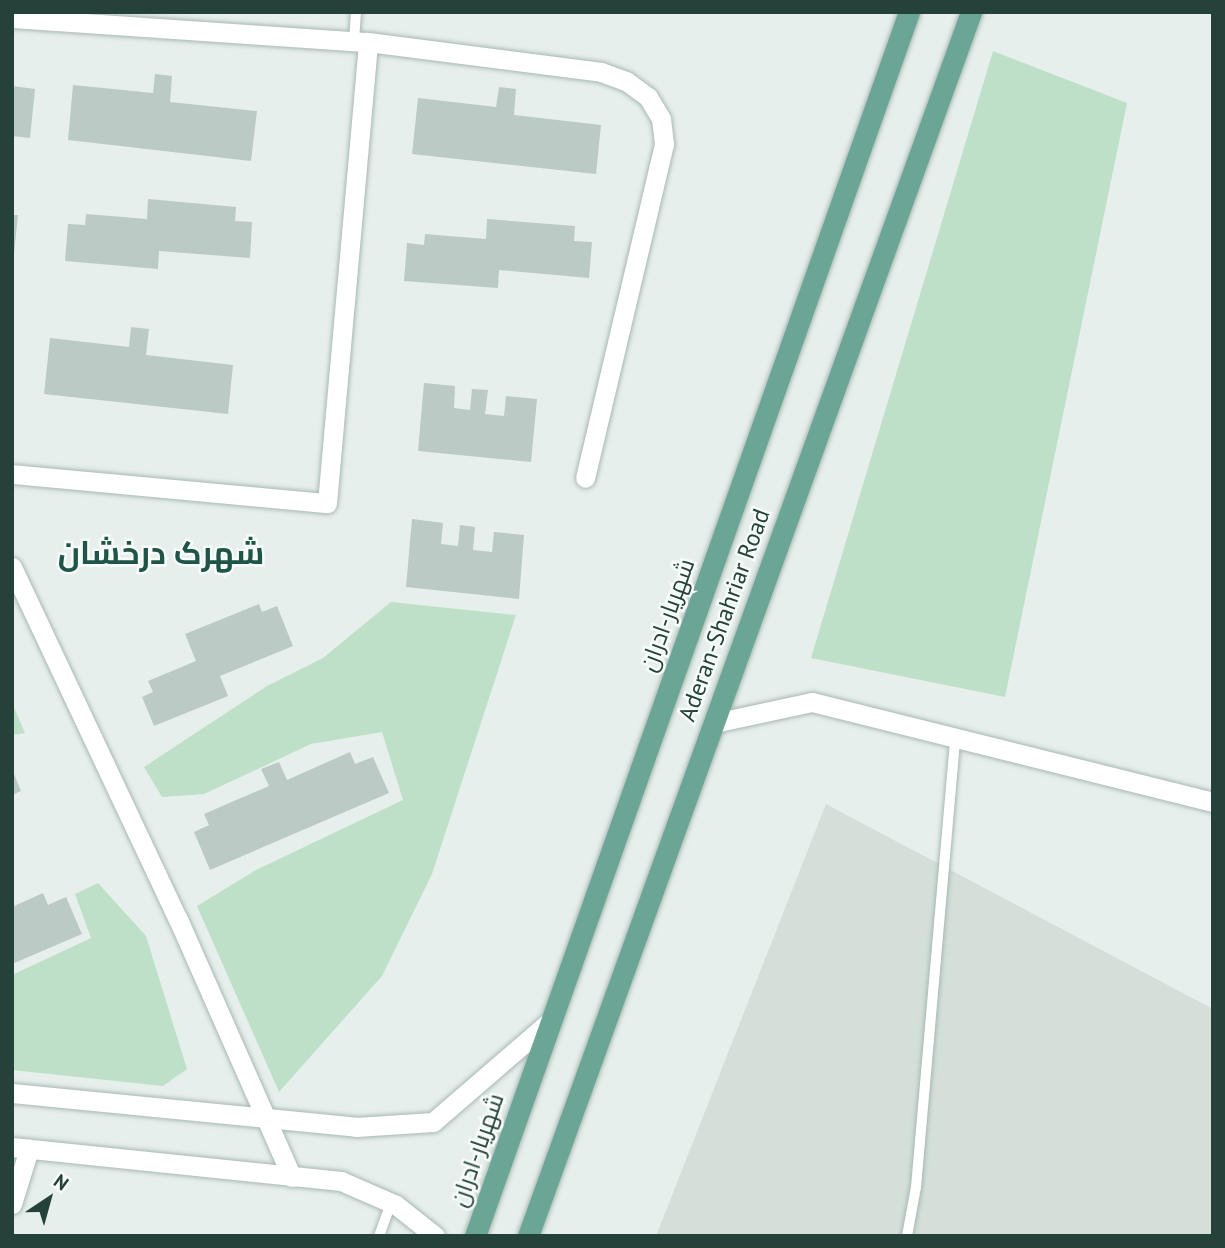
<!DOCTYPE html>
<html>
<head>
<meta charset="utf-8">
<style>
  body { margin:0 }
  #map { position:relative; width:1225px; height:1248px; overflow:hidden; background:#e6efeb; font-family:"PT Sans",Cairo,sans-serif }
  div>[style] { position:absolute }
  .built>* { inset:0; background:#d4dfda }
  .green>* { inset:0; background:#bfe0c8 }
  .building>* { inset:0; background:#bbcac4 }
  .roads { filter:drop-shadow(0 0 2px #a8b8b2) drop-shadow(0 0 2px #a8b8b2) }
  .service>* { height:10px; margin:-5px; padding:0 5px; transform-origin:5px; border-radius:5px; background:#fff }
  .minor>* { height:19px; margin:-9.5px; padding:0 9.5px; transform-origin:9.5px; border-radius:9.5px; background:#fff }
  .primary>* { height:21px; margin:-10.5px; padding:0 10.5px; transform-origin:10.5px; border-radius:10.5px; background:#6aa596 }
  span { translate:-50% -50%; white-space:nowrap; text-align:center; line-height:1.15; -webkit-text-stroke:5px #f7fbf9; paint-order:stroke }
  .street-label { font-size:24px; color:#24423a }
  .district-label { font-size:32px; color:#1f5548; font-weight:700 }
  .frame { position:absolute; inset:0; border:14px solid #24423a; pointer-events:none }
  .north { position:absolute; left:14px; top:1164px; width:70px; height:70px; -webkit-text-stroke:5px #f7fbf9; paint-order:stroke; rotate:36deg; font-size:19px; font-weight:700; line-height:28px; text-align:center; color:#24423a }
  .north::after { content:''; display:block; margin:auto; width:24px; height:32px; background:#24423a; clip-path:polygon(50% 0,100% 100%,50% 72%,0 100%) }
</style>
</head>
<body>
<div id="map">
  <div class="built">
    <i style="clip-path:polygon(826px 804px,1213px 1009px,1213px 1236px,656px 1236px)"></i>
  </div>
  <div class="green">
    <i style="clip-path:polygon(993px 51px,1127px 103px,1005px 697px,811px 658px)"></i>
    <i style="clip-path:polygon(391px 602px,516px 615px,432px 874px,382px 976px,279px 1092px,197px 906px,256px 870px,403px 800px,382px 732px,311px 744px,204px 794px,162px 797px,144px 767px,267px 686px,323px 658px)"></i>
    <i style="clip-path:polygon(12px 703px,25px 733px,12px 735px)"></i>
    <i style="clip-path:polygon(98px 883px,146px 936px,187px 1069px,163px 1086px,12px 1070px,12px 975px,91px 938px,75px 894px)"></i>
  </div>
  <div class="building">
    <i style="clip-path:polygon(155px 74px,172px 76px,170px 102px,257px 111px,251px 161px,68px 140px,73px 85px,153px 93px)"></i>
    <i style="clip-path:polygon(12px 86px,35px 89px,30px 138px,12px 136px)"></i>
    <i style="clip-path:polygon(499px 87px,516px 89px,514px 115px,601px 125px,596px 174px,412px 154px,418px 98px,496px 107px)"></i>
    <i style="clip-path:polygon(148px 199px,236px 207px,235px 221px,252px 222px,250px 258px,159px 251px,158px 269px,65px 261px,68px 224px,85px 225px,86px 214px,147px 219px)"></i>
    <i style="clip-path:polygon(12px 215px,18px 215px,14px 254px,12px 254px)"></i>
    <i style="clip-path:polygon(487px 219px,575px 226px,574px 241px,592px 242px,589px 278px,499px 270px,498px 288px,404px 281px,407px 243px,424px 245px,425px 234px,486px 239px)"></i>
    <i style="clip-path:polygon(131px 327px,149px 329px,146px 355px,233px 365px,228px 414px,44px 394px,50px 338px,129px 347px)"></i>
    <i style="clip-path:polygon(424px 383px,455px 386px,454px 408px,470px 410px,472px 389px,488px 390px,485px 414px,504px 416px,506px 396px,537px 399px,531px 462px,418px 451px)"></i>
    <i style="clip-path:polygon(412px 519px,443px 523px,441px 544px,458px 546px,460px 525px,475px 527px,473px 550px,492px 552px,494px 532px,524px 535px,519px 599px,406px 587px)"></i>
    <i style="clip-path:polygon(259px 604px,262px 612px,277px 606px,293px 646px,220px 676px,228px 696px,154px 726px,142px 697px,153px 692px,148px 681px,196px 661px,185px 634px)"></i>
    <i style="clip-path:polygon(350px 752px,355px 764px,373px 757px,389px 793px,210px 870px,194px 832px,209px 825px,204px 814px,269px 786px,261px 769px,279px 762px,287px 780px)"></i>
    <i style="clip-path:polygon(12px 769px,21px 791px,12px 795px)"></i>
    <i style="clip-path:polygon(43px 893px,48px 905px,66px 897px,82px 934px,12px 964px,12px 907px)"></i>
  </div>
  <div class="roads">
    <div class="service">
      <i style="left:354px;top:41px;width:29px;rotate:-86deg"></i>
      <i style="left:379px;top:1236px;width:35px;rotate:-70deg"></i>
      <i style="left:907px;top:1236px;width:50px;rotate:-79.6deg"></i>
      <i style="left:916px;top:1187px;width:451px;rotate:-85deg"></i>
    </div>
    <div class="minor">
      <i style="left:12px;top:18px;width:357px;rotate:3.9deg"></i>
      <i style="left:368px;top:42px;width:235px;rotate:7.3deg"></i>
      <i style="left:601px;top:72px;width:27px;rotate:20deg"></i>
      <i style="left:626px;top:81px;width:27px;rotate:36deg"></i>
      <i style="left:648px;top:97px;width:26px;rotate:59deg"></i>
      <i style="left:661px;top:119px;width:25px;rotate:83deg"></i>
      <i style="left:664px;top:144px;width:343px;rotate:103.3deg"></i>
      <i style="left:12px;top:474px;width:316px;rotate:5.3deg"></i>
      <i style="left:327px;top:503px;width:463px;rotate:-84.9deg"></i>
      <i style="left:12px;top:567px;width:389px;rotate:64.8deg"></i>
      <i style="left:178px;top:919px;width:282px;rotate:66.2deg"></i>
      <i style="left:714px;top:723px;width:100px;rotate:-12.1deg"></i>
      <i style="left:812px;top:702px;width:413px;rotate:14deg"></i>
      <i style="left:12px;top:1093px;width:346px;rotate:5.6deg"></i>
      <i style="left:356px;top:1127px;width:77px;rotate:-3.7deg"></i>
      <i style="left:433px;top:1122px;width:156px;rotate:-40.8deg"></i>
      <i style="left:12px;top:1147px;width:331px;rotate:5.9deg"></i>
      <i style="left:341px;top:1181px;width:60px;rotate:23.6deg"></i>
      <i style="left:396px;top:1205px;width:50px;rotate:38.5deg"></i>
      <i style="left:12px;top:1204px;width:58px;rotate:-72.8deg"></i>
    </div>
    <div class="primary">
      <i style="left:475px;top:1236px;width:1299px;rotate:-70.48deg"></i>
      <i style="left:528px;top:1236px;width:1302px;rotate:-70.1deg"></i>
    </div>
  </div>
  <div class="street-label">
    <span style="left:667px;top:615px;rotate:-70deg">شهریار-ادران</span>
    <span style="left:724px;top:615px;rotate:-70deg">Aderan-Shahriar Road</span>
    <span style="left:477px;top:1150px;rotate:-71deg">شهریار-ادران</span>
  </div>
  <div class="district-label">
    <span style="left:161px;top:552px">شهرک درخشان</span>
  </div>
  <div class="frame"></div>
  <div class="north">N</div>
</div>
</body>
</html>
